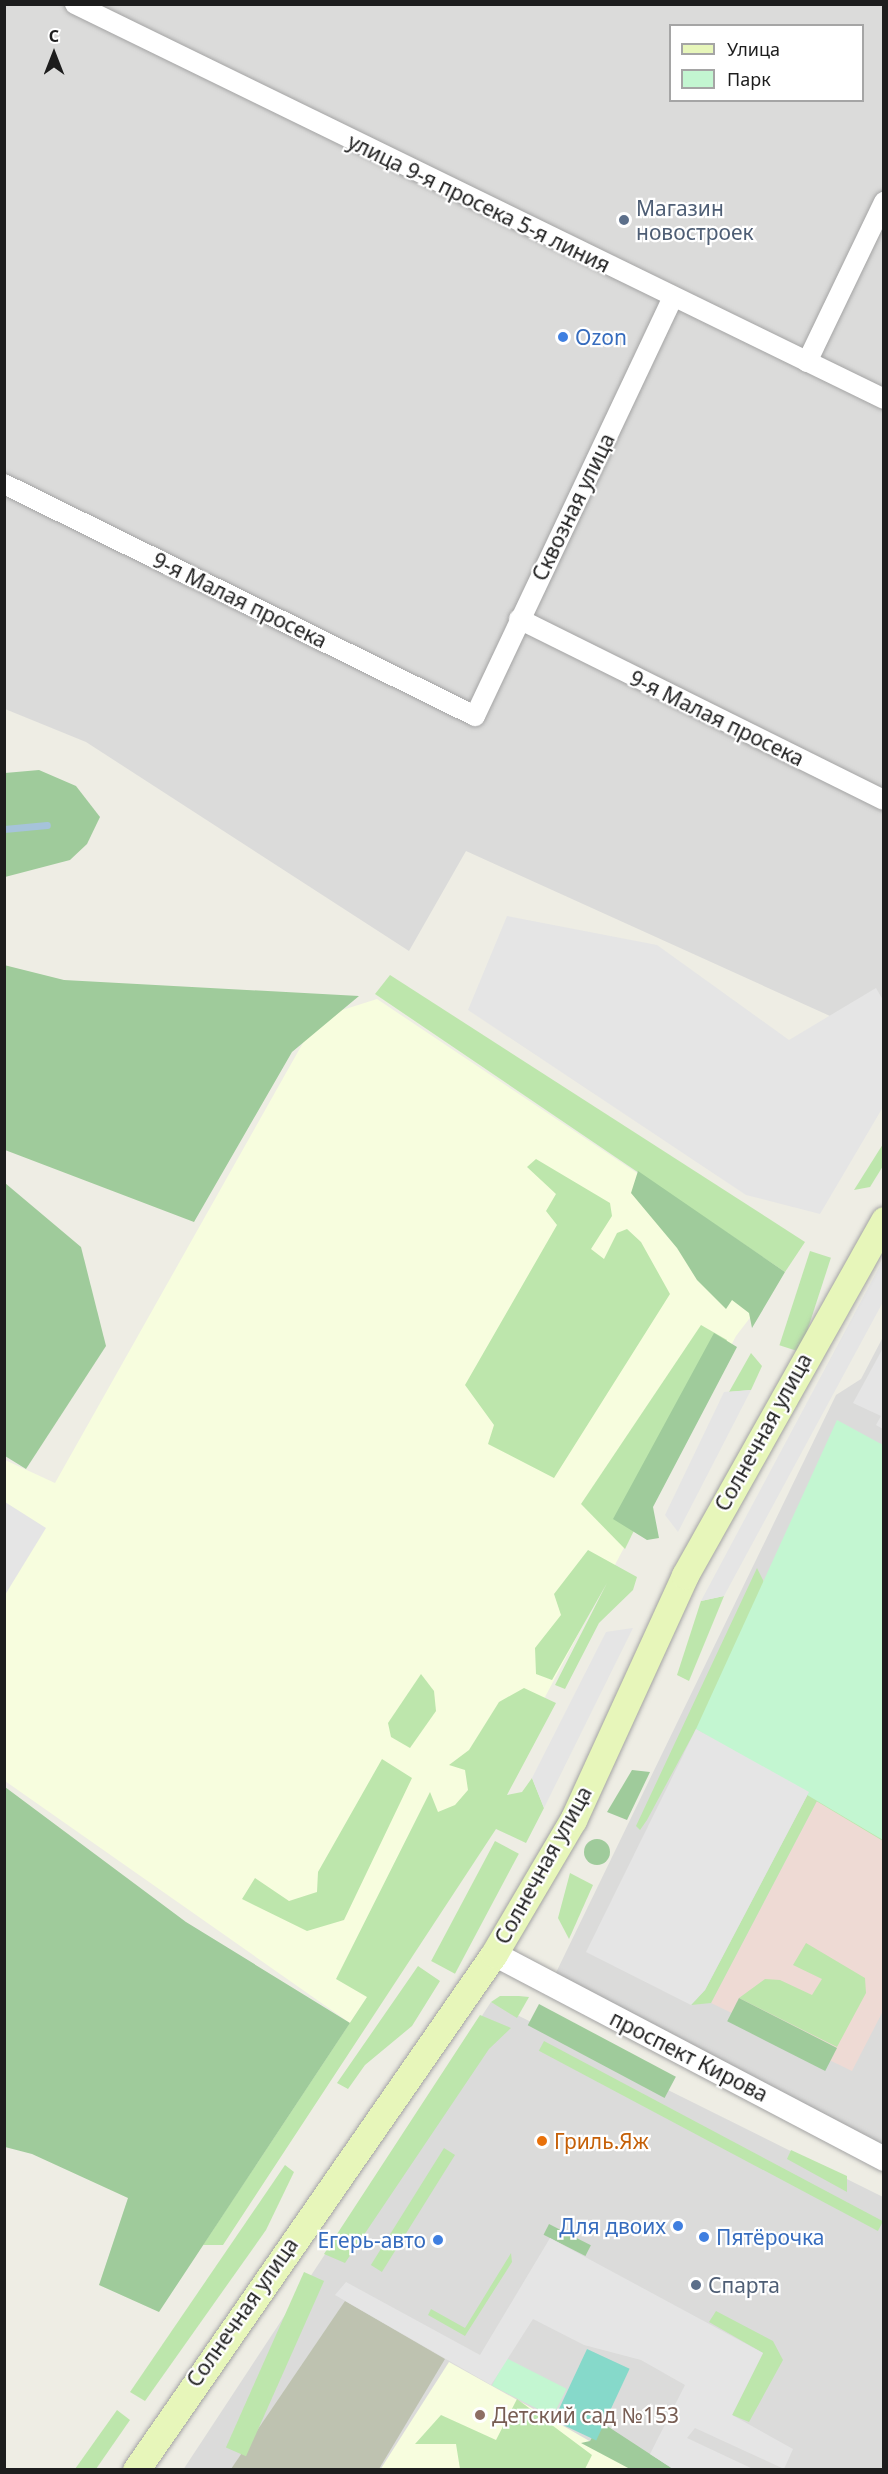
<!DOCTYPE html>
<html>
<head>
<meta charset="utf-8">
<style>
  body { margin:0 }
  #map { position:relative; width:888px; height:2474px; overflow:hidden; background:#eeede4; font-family:"Noto Sans",sans-serif }
  div>[style] { position:absolute }
  .residential>* { inset:0; background:#dbdbda }
  .commercial>* { inset:0; background:#eedad4 }
  .education>* { inset:0; background:#f7fdde }
  .construction>* { inset:0; background:#bec2b0 }
  .grass>* { inset:0; background:#bde6ac; transform-origin:0 0 }
  .forest>* { inset:0; background:#9fcb9b; transform-origin:0 0 }
  .round { border-radius:50% }
  .park>* { inset:0; background:#c3f6d1; transform-origin:0 0 }
  .pitch>* { inset:0; background:#86d9ca; transform-origin:0 0 }
  .parking>* { inset:0; background:#e5e5e5 }
  .stream>* { height:7px; margin:-3.5px; padding:0 3.5px; transform-origin:3.5px; border-radius:3.5px; background:#a6c3da }
  .roads { filter:drop-shadow(0 0 2px #a4a4a4) drop-shadow(0 0 2px #a4a4a4) }
  .minor>* { height:20px; margin:-10px; padding:0 10px; transform-origin:10px; border-radius:10px; background:#fff }
  .tertiary>* { height:24px; margin:-12px; padding:0 12px; transform-origin:12px; border-radius:12px; background:#fff }
  .secondary>* { height:27px; margin:-13.5px; padding:0 13.5px; transform-origin:13.5px; border-radius:13.5px; background:#e7f6ba }
  .dots>* { width:16px; height:16px; translate:-50% -50%; box-sizing:border-box; border:3px solid #fff; border-radius:50% }
  span { translate:-50% -50%; white-space:nowrap; text-align:center; line-height:1.15; -webkit-text-stroke:4.5px #fff; paint-order:stroke }
  .street-label { font-size:21px; color:#1d1d1d }
  .service-label { font-size:21px; color:#4e5e75 }
  .left { translate:0 -50%; text-align:left }
  .shop-label { font-size:21px; color:#366cbe }
  .right { translate:-100% -50%; text-align:right }
  .food-label { font-size:21px; color:#c56008 }
  .education-label { font-size:21px; color:#785e54 }
  .frame { position:absolute; inset:0; border:6px solid #1d1d1d; pointer-events:none }
  .legend { position:absolute; left:669px; top:24px; width:195px; height:78px; box-sizing:border-box; background:#fff; border:2px solid #a5a5a5; margin:0; padding:8px 10px; list-style:none; font-size:18px; color:#1d1d1d }
  .legend li { display:flex; align-items:center; gap:12px; height:30px }
  .legend b { width:30px; border:2px solid #a5a5a5 }
  .north { position:absolute; left:24px; top:24px; width:60px; height:60px; -webkit-text-stroke:4px #fff; paint-order:stroke; rotate:0deg; font-size:16px; font-weight:700; line-height:24px; text-align:center; color:#1d1d1d }
  .north::after { content:''; display:block; margin:auto; width:21px; height:27px; background:#1d1d1d; clip-path:polygon(50% 0,100% 100%,50% 72%,0 100%) }
</style>
</head>
<body>
<div id="map">
  <div class="residential">
    <i style="clip-path:polygon(evenodd,4px 5px,883px 5px,883px 1040px,466px 851px,409px 951px,86px 742px,5px 709px,4px 5px,670px 26px,862px 26px,862px 100px,670px 100px,670px 26px)"></i>
    <i style="clip-path:polygon(883px 1337px,883px 2151px,550px 1985px,836px 1395px,861px 1379px)"></i>
    <i style="clip-path:polygon(491px 2002px,883px 2197px,883px 2469px,183px 2470px)"></i>
  </div>
  <div class="commercial">
    <i style="clip-path:polygon(818px 1799px,883px 1841px,883px 2011px,852px 2071px,711px 2003px)"></i>
  </div>
  <div class="education">
    <i style="clip-path:polygon(377px 999px,785px 1272px,736px 1336px,462px 1854px,350px 2023px,5px 1781px,5px 1460px,55px 1483px,317px 1018px)"></i>
    <i style="clip-path:polygon(449px 2362px,539px 2412px,638px 2469px,380px 2470px)"></i>
  </div>
  <div class="construction">
    <i style="clip-path:polygon(345px 2301px,445px 2359px,379px 2469px,231px 2469px)"></i>
  </div>
  <div class="grass">
    <i style="clip-path:polygon(390px 975px,805px 1242px,785px 1272px,375px 994px)"></i>
    <i style="clip-path:polygon(883px 1144px,883px 1166px,870px 1187px,854px 1190px)"></i>
    <i style="clip-path:polygon(536px 1159px,610px 1203px,612px 1216px,591px 1249px,604px 1259px,617px 1233px,627px 1229px,641px 1242px,670px 1294px,554px 1478px,488px 1444px,494px 1425px,465px 1385px,557px 1225px,546px 1211px,556px 1194px,527px 1167px)"></i>
    <i style="left:810px;top:1251px;width:22px;height:99px;rotate:18deg"></i>
    <i style="clip-path:polygon(701px 1325px,727px 1340px,625px 1549px,581px 1504px)"></i>
    <i style="clip-path:polygon(751px 1353px,762px 1366px,751px 1390px,729px 1392px)"></i>
    <i style="clip-path:polygon(588px 1550px,637px 1577px,633px 1590px,599px 1623px,565px 1689px,555px 1685px,607px 1583px,552px 1680px,536px 1674px,535px 1648px,561px 1615px,554px 1594px)"></i>
    <i style="clip-path:polygon(757px 1568px,883px 1820px,883px 1841px,696px 1729px,647px 1820px,640px 1830px,636px 1826px)"></i>
    <i style="clip-path:polygon(724px 1596px,689px 1681px,677px 1675px,701px 1601px)"></i>
    <i style="clip-path:polygon(421px 1674px,434px 1691px,436px 1711px,410px 1748px,391px 1737px,388px 1723px)"></i>
    <i style="clip-path:polygon(524px 1688px,556px 1703px,507px 1795px,522px 1792px,532px 1778px,544px 1808px,526px 1843px,496px 1829px,223px 2245px,203px 2245px,367px 1997px,336px 1979px,430px 1792px,438px 1812px,455px 1805px,468px 1790px,465px 1770px,449px 1765px,469px 1750px,499px 1702px)"></i>
    <i style="clip-path:polygon(382px 1759px,412px 1778px,344px 1920px,307px 1931px,242px 1899px,255px 1878px,289px 1901px,317px 1892px,318px 1872px)"></i>
    <i style="clip-path:polygon(809px 1792px,818px 1799px,711px 2003px,691px 2005px,705px 1990px)"></i>
    <i style="left:495px;top:1841px;width:27px;height:136px;rotate:28deg"></i>
    <i style="clip-path:polygon(570px 1873px,593px 1885px,569px 1939px,558px 1918px)"></i>
    <i style="clip-path:polygon(806px 1943px,865px 1978px,866px 1993px,837px 2047px,739px 1998px,765px 1979px,780px 1980px,812px 1995px,822px 1979px,793px 1965px)"></i>
    <i style="clip-path:polygon(418px 1966px,440px 1981px,412px 2026px,365px 2065px,348px 2089px,337px 2083px)"></i>
    <i style="clip-path:polygon(500px 1996px,519px 1996px,529px 1997px,517px 2018px,491px 2002px)"></i>
    <i style="clip-path:polygon(480px 2015px,511px 2028px,489px 2049px,345px 2263px,324px 2254px)"></i>
    <i style="left:544px;top:2041px;width:384px;height:11px;rotate:28deg"></i>
    <i style="left:444px;top:2148px;width:13px;height:138px;rotate:32deg"></i>
    <i style="clip-path:polygon(791px 2150px,847px 2176px,847px 2192px,787px 2159px)"></i>
    <i style="clip-path:polygon(285px 2165px,294px 2172px,266px 2230px,145px 2401px,130px 2392px)"></i>
    <i style="clip-path:polygon(511px 2253px,512px 2262px,465px 2336px,428px 2315px,431px 2309px,465px 2328px)"></i>
    <i style="left:304px;top:2272px;width:22px;height:192px;rotate:24deg"></i>
    <i style="clip-path:polygon(716px 2311px,773px 2341px,783px 2360px,749px 2422px,732px 2415px,763px 2353px,709px 2322px)"></i>
    <i style="clip-path:polygon(517px 2399px,592px 2455px,585px 2469px,460px 2469px,456px 2444px,415px 2444px,441px 2415px,496px 2440px)"></i>
    <i style="clip-path:polygon(117px 2410px,130px 2420px,96px 2469px,75px 2469px)"></i>
  </div>
  <div class="forest">
    <i style="clip-path:polygon(39px 770px,76px 786px,100px 817px,87px 844px,70px 860px,5px 877px,5px 773px)"></i>
    <i style="clip-path:polygon(4px 965px,64px 980px,359px 996px,292px 1052px,194px 1222px,5px 1150px)"></i>
    <i style="clip-path:polygon(638px 1171px,785px 1272px,752px 1328px,749px 1313px,732px 1300px,726px 1309px,697px 1280px,677px 1248px,631px 1193px)"></i>
    <i style="clip-path:polygon(5px 1183px,81px 1247px,106px 1346px,26px 1469px,5px 1456px)"></i>
    <i style="clip-path:polygon(714px 1333px,737px 1347px,653px 1507px,659px 1538px,647px 1540px,613px 1519px)"></i>
    <i style="clip-path:polygon(632px 1770px,650px 1772px,627px 1820px,607px 1812px)"></i>
    <i style="clip-path:polygon(5px 1787px,186px 1922px,350px 2023px,159px 2312px,99px 2285px,128px 2198px,32px 2154px,5px 2147px)"></i>
    <i class="round" style="left:584px;top:1839px;width:26px;height:26px"></i>
    <i style="left:739px;top:1998px;width:110px;height:26px;rotate:27deg"></i>
    <i style="left:539px;top:2004px;width:155px;height:24px;rotate:28deg"></i>
    <i style="left:549px;top:2224px;width:47px;height:12px;rotate:27deg"></i>
    <i style="clip-path:polygon(601px 2422px,673px 2469px,630px 2469px,581px 2443px,590px 2441px)"></i>
  </div>
  <div class="park">
    <i style="clip-path:polygon(837px 1420px,883px 1445px,883px 1840px,696px 1729px)"></i>
    <i style="left:506px;top:2358px;width:68px;height:31px;rotate:27deg"></i>
  </div>
  <div class="pitch">
    <i style="left:587px;top:2349px;width:47px;height:79px;rotate:25deg"></i>
  </div>
  <div class="parking">
    <i style="clip-path:polygon(507px 916px,657px 945px,789px 1040px,876px 988px,883px 1000px,883px 1107px,820px 1214px,746px 1195px,468px 1010px)"></i>
    <i style="clip-path:polygon(883px 1260px,883px 1302px,724px 1596px,701px 1601px)"></i>
    <i style="clip-path:polygon(883px 1348px,883px 1429px,876px 1425px,881px 1416px,853px 1403px)"></i>
    <i style="clip-path:polygon(751px 1390px,678px 1532px,665px 1515px,724px 1392px)"></i>
    <i style="clip-path:polygon(5px 1502px,46px 1528px,5px 1595px)"></i>
    <i style="clip-path:polygon(633px 1628px,544px 1808px,532px 1778px,606px 1632px)"></i>
    <i style="clip-path:polygon(696px 1729px,809px 1792px,705px 1990px,691px 2005px,586px 1952px)"></i>
    <i style="clip-path:polygon(550px 2238px,763px 2353px,732px 2415px,793px 2449px,784px 2469px,695px 2428px,687px 2438px,753px 2469px,673px 2469px,650px 2454px,685px 2385px,641px 2360px,584px 2345px,533px 2319px,491px 2385px,335px 2295px,346px 2282px,480px 2355px)"></i>
  </div>
  <div class="stream">
    <i style="left:4px;top:829px;width:43px;rotate:-5.3deg"></i>
  </div>
  <div class="roads">
    <div class="minor">
      <i style="left:75px;top:4px;width:900px;rotate:26.02deg"></i>
      <i style="left:807px;top:362px;width:178px;rotate:-64.3deg"></i>
      <i style="left:4px;top:484px;width:525px;rotate:26.22deg"></i>
      <i style="left:475px;top:716px;width:463px;rotate:-64.7deg"></i>
      <i style="left:519px;top:619px;width:407px;rotate:26.4deg"></i>
    </div>
    <div class="tertiary">
      <i style="left:494px;top:1954px;width:441px;rotate:27.7deg"></i>
    </div>
    <div class="secondary">
      <i style="left:136px;top:2470px;width:628px;rotate:-55.25deg"></i>
      <i style="left:494px;top:1954px;width:156px;rotate:-59.5deg"></i>
      <i style="left:573px;top:1820px;width:269px;rotate:-65.4deg"></i>
      <i style="left:685px;top:1575px;width:407px;rotate:-60.7deg"></i>
    </div>
  </div>
  <div class="dots">
    <i style="left:624px;top:220px;background:#5c6f8a"></i>
    <i style="left:563px;top:337px;background:#3f7fe0"></i>
    <i style="left:542px;top:2141px;background:#e8710a"></i>
    <i style="left:678px;top:2226px;background:#3f7fe0"></i>
    <i style="left:704px;top:2237px;background:#3f7fe0"></i>
    <i style="left:438px;top:2240px;background:#3f7fe0"></i>
    <i style="left:696px;top:2285px;background:#5c6f8a"></i>
    <i style="left:480px;top:2415px;background:#8d6e63"></i>
  </div>
  <div class="street-label">
    <span style="left:479px;top:203px;rotate:26deg">улица 9-я просека 5-я линия</span>
    <span style="left:573px;top:507px;rotate:-64deg">Сквозная улица</span>
    <span style="left:240px;top:600px;rotate:26deg">9-я Малая просека</span>
    <span style="left:717px;top:718px;rotate:26deg">9-я Малая просека</span>
    <span style="left:763px;top:1432px;rotate:-61deg">Солнечная улица</span>
    <span style="left:543px;top:1865px;rotate:-61deg">Солнечная улица</span>
    <span style="left:689px;top:2056px;rotate:27deg">проспект Кирова</span>
    <span style="left:242px;top:2312px;rotate:-55deg">Солнечная улица</span>
  </div>
  <div class="service-label">
    <span class="left" style="left:636px;top:220px">Магазин<br>новостроек</span>
    <span class="left" style="left:708px;top:2285px">Спарта</span>
  </div>
  <div class="shop-label">
    <span class="left" style="left:575px;top:337px">Ozon</span>
    <span class="right" style="left:666px;top:2226px">Для двоих</span>
    <span class="left" style="left:716px;top:2237px">Пятёрочка</span>
    <span class="right" style="left:426px;top:2240px">Егерь-авто</span>
  </div>
  <div class="food-label">
    <span class="left" style="left:554px;top:2141px">Гриль.Яж</span>
  </div>
  <div class="education-label">
    <span class="left" style="left:492px;top:2415px">Детский сад №153</span>
  </div>
  <div class="frame"></div>
  <ul class="legend">
  <li><b style="height:8px;background:#e7f6ba"></b>Улица</li>
  <li><b style="height:16px;background:#c3f6d1"></b>Парк</li>
  </ul>
  <div class="north">С</div>
</div>
</body>
</html>
